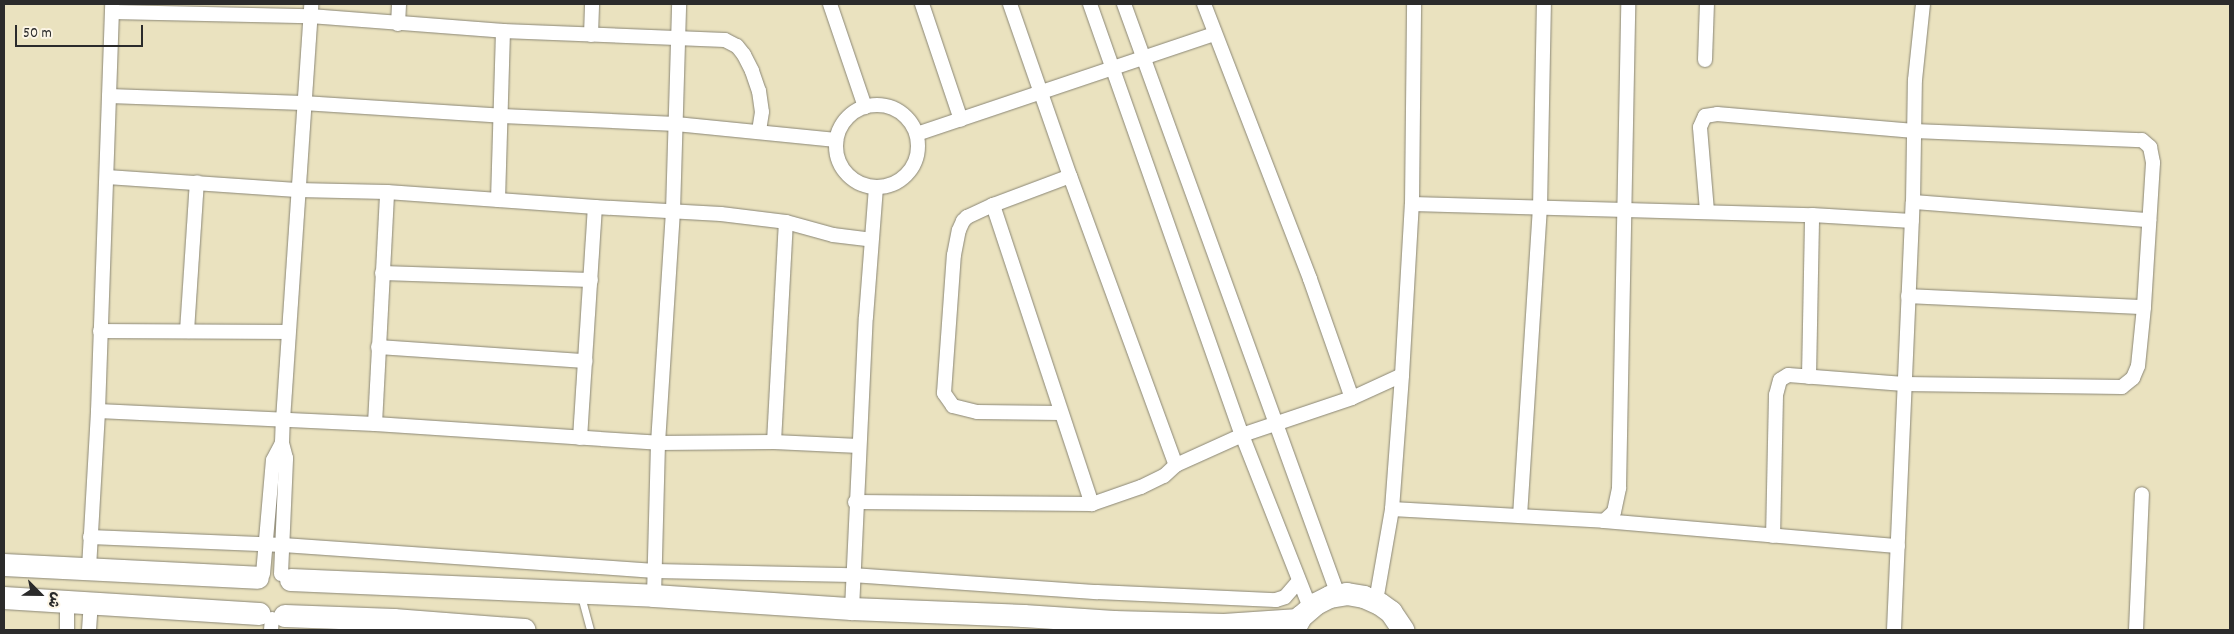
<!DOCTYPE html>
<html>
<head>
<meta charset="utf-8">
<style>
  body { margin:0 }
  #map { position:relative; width:2234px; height:634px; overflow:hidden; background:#eae2bf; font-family:Dekko,"Playpen Sans Arabic",sans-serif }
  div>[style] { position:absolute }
  .roads { filter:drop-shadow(0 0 1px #8a8675) drop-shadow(0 0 1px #8a8675) }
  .service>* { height:7px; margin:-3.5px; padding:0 3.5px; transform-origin:3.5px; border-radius:3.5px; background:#fff }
  .minor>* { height:14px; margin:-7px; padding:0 7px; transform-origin:7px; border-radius:7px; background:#fff }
  .minor>.ring { margin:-7px; padding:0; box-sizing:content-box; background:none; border:14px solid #fff; border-radius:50% }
  .primary>* { height:22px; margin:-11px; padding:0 11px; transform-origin:11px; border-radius:11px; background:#fff }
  span { translate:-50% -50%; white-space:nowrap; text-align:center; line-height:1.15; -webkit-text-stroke:5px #fcf5e5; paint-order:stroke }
  .frame { position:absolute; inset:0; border:5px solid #2b2b2b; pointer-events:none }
  .north { position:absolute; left:15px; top:569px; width:50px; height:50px; -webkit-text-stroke:4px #fcf5e5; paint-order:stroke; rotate:113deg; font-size:14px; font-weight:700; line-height:20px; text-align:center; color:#2b2b2b }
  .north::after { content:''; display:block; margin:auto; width:18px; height:22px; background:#2b2b2b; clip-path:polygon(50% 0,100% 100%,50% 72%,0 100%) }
  .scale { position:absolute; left:15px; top:25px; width:128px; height:22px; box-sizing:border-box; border:2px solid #2b2b2b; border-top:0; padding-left:6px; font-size:15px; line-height:18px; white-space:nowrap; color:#2b2b2b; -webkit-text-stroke:4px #fcf5e5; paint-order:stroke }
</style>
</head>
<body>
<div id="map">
  <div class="roads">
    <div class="service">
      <i style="left:581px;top:596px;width:35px;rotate:75deg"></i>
    </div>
    <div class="minor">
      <i style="left:830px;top:4px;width:109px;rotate:71.2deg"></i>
      <i style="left:922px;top:4px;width:122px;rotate:71.4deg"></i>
      <i style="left:1010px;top:4px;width:182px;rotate:70.8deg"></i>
      <i style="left:1070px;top:176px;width:308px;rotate:69.9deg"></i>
      <i style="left:1090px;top:4px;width:457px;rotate:70.6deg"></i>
      <i style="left:1242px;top:435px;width:186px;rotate:68.5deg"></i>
      <i style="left:1124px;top:4px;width:629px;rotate:70.09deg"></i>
      <i style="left:1204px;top:4px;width:295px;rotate:68.9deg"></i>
      <i style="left:1310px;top:279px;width:126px;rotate:70.6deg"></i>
      <i style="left:112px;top:12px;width:198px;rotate:1.2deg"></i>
      <i style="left:310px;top:16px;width:194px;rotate:4.4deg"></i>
      <i style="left:503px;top:31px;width:222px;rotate:2.3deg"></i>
      <i style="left:725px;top:40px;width:13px;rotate:27deg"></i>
      <i style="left:737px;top:46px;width:11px;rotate:52deg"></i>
      <i style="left:744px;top:55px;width:18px;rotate:63deg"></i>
      <i style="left:752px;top:71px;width:21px;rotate:71deg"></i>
      <i style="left:759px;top:91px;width:21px;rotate:82deg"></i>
      <i style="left:762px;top:112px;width:20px;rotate:99deg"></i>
      <i style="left:398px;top:24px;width:20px;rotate:-87deg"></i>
      <i style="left:591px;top:35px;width:31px;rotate:-88deg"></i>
      <i style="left:1705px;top:60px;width:56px;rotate:-88deg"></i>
      <i style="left:109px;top:96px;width:194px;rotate:2.1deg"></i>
      <i style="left:303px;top:103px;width:199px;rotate:3.7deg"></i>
      <i style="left:502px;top:116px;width:174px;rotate:2.6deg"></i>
      <i style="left:676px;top:124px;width:161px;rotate:5.7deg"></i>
      <i class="ring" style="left:836px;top:105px;width:68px;height:68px"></i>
      <i style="left:917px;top:134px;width:314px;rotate:-18.6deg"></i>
      <i style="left:107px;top:177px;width:190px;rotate:3.9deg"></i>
      <i style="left:297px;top:190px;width:90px;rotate:1.3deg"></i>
      <i style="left:387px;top:192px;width:209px;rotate:4.1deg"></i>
      <i style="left:595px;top:207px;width:126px;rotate:3.2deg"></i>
      <i style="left:721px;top:214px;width:65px;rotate:7deg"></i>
      <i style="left:786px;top:222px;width:49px;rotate:15.5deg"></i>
      <i style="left:833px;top:235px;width:38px;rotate:7deg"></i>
      <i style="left:498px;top:200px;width:169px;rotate:-88.3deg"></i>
      <i style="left:1913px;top:202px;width:237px;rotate:4.4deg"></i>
      <i style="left:1412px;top:204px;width:400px;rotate:1.6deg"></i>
      <i style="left:1812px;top:215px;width:100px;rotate:3.4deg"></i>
      <i style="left:993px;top:205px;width:315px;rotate:71.7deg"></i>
      <i style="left:1707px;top:211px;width:84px;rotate:-94.8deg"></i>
      <i style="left:1700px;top:127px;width:12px;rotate:-66deg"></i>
      <i style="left:1705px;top:116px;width:12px;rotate:-9deg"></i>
      <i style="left:1717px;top:114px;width:198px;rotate:4.9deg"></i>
      <i style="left:1914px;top:131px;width:228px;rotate:2.3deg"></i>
      <i style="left:2142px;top:140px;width:11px;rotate:41deg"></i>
      <i style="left:2150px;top:147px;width:16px;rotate:79deg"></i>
      <i style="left:2153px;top:163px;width:144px;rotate:93.6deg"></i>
      <i style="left:2144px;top:307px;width:59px;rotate:95.8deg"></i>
      <i style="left:2138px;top:366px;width:13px;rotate:113deg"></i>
      <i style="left:2133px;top:378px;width:14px;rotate:141deg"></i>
      <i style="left:2122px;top:387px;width:218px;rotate:-179.2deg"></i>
      <i style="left:1904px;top:384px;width:116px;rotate:-175.6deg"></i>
      <i style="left:1788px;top:375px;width:9px;rotate:148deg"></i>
      <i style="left:1780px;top:380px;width:16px;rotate:105deg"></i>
      <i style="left:1776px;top:395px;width:141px;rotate:91.2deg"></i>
      <i style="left:382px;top:273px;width:209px;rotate:1.9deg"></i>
      <i style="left:1908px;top:296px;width:236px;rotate:2.7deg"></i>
      <i style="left:100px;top:331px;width:188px;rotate:0.3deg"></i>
      <i style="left:187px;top:331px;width:149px;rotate:-86.2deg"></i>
      <i style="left:378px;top:347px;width:208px;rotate:3.9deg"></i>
      <i style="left:1809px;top:377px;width:162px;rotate:-88.9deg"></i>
      <i style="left:98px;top:411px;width:277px;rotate:2.7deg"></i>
      <i style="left:375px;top:424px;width:284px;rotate:3.8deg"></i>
      <i style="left:658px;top:443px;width:116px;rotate:-0.5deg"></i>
      <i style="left:774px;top:442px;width:85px;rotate:2.7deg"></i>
      <i style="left:1061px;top:413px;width:84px;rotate:-179.3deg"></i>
      <i style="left:977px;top:412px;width:25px;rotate:-166deg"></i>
      <i style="left:953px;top:406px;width:16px;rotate:-125deg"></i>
      <i style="left:944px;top:393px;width:138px;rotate:-85.9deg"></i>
      <i style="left:954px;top:255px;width:25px;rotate:-79deg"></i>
      <i style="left:959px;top:230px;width:10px;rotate:-66deg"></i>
      <i style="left:963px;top:221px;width:6px;rotate:-45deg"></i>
      <i style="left:967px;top:217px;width:29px;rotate:-25deg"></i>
      <i style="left:993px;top:205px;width:82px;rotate:-20.6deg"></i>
      <i style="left:375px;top:424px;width:232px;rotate:-87deg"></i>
      <i style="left:580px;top:438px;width:231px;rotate:-86.3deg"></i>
      <i style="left:774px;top:442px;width:220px;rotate:-86.9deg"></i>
      <i style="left:855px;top:502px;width:237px;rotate:0.5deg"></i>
      <i style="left:1092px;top:504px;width:52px;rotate:-19.1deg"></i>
      <i style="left:1141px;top:487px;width:25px;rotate:-26deg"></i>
      <i style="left:1164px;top:476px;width:16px;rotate:-43deg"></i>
      <i style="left:1176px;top:465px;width:72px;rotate:-24.4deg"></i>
      <i style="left:1242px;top:435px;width:116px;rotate:-18.6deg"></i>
      <i style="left:1352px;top:398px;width:55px;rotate:-24.7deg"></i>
      <i style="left:1392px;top:509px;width:212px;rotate:3.2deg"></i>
      <i style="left:1604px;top:521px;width:295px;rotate:4.9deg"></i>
      <i style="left:1520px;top:516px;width:309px;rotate:-86.3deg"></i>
      <i style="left:1540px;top:208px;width:204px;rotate:-88.9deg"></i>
      <i style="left:1604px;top:521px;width:13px;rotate:-42deg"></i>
      <i style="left:1614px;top:512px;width:25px;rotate:-78deg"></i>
      <i style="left:1619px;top:488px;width:484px;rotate:-88.9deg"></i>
      <i style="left:90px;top:537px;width:193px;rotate:2.4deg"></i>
      <i style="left:283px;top:545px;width:373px;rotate:4deg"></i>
      <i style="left:655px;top:571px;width:197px;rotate:1.2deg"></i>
      <i style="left:852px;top:575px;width:246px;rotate:4deg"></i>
      <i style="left:1097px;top:592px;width:179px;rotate:2.6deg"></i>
      <i style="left:1276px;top:600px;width:9px;rotate:-18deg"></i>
      <i style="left:1285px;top:597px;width:21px;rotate:-49deg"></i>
      <i style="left:89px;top:568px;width:157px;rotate:-86.7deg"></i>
      <i style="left:98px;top:411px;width:407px;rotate:-88deg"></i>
      <i style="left:263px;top:574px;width:114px;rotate:-85deg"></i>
      <i style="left:273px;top:460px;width:19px;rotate:-62deg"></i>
      <i style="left:281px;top:574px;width:116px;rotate:-87.5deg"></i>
      <i style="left:286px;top:458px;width:16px;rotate:-105deg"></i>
      <i style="left:282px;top:443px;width:23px;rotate:-88deg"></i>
      <i style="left:283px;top:420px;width:417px;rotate:-86.1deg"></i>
      <i style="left:654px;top:596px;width:153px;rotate:-88.5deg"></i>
      <i style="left:658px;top:443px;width:232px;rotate:-86.3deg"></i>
      <i style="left:673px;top:211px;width:207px;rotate:-88.3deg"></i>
      <i style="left:1376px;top:601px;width:93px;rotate:-80.1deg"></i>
      <i style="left:1392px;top:509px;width:134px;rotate:-85.7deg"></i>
      <i style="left:1402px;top:375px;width:171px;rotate:-86.7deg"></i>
      <i style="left:1412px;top:204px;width:200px;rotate:-89.4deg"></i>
      <i style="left:852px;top:609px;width:292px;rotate:-87.3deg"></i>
      <i style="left:866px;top:317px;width:129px;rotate:-85.6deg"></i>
      <i style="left:67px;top:630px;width:27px;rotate:-90deg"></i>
      <i style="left:89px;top:630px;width:26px;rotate:-86deg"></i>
      <i style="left:271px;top:630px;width:11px;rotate:-85deg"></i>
      <i style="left:1894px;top:630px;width:428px;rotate:-87.5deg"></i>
      <i style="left:1913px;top:202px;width:122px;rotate:-89.1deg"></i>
      <i style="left:1915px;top:80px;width:76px;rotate:-84deg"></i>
      <i style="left:2136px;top:630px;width:136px;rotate:-87.5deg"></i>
    </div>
    <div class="primary">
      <i style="left:4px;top:565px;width:254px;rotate:2.9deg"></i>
      <i style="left:291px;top:580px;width:363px;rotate:2.5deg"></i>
      <i style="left:654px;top:596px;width:198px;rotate:3.8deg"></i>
      <i style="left:852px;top:609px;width:172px;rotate:2.3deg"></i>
      <i style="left:1024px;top:616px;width:90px;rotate:3.8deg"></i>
      <i style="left:1114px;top:622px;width:110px;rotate:1.6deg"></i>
      <i style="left:1224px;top:625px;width:75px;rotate:-3.8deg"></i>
      <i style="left:4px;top:598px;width:256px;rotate:3.6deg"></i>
      <i style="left:285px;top:616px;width:109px;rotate:2.1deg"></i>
      <i style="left:394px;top:620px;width:131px;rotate:4.4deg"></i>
      <i style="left:1294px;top:630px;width:15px;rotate:-62deg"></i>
      <i style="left:1301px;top:617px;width:20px;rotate:-41deg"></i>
      <i style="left:1316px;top:604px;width:16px;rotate:-27deg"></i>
      <i style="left:1330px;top:597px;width:17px;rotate:-10deg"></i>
      <i style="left:1347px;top:594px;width:17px;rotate:10deg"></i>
      <i style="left:1364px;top:597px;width:17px;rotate:24deg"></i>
      <i style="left:1380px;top:604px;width:14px;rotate:36deg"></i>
      <i style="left:1391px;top:612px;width:22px;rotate:56deg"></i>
    </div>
  </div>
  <div class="frame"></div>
  <div class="north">ش</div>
  <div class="scale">50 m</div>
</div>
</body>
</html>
